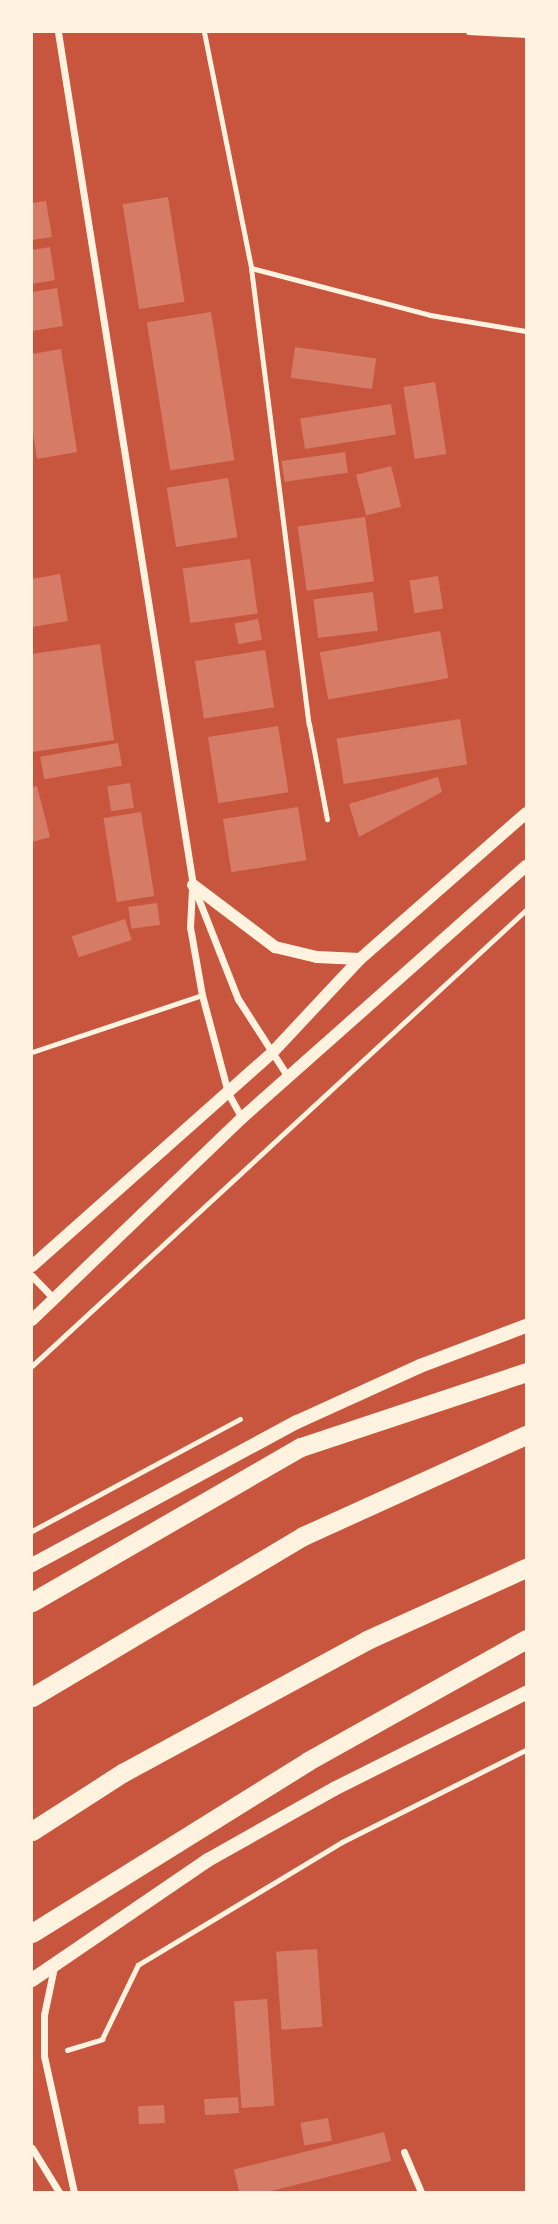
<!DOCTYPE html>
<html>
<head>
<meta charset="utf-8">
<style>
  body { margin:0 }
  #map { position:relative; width:558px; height:2224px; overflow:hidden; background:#c8553d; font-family:Manrope,sans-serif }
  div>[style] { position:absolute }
  .building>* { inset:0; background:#d67c66; transform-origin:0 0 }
  .path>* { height:4.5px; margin:-2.25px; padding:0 2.25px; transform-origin:2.25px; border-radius:2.25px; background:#fff3e0 }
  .service>* { height:5px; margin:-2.5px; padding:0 2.5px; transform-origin:2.5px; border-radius:2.5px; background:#fff3e0 }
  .minor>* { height:7px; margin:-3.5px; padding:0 3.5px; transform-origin:3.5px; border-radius:3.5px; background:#fff3e0 }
  .tertiary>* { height:12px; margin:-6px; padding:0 6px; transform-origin:6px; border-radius:6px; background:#fff3e0 }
  .secondary>* { height:14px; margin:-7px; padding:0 7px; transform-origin:7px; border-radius:7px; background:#fff3e0 }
  .trunk>* { height:19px; margin:-9.5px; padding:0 9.5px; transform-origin:9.5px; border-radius:9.5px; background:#fff3e0 }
  span { translate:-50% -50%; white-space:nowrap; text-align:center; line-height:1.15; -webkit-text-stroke:6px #fff3e0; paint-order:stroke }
  .frame { position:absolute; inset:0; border:33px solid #fff3e0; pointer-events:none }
</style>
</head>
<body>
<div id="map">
  <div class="building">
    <i style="left:168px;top:197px;width:106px;height:46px;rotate:81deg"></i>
    <i style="clip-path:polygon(46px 201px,52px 237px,32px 240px,32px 203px)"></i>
    <i style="clip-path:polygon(50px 247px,55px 280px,32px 284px,32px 250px)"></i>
    <i style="clip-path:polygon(57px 288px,63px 326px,32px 331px,32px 292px)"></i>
    <i style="left:211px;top:312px;width:150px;height:65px;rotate:81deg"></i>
    <i style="left:295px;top:347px;width:82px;height:31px;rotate:8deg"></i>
    <i style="clip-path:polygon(61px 349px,77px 452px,37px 459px,32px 426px,32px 354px)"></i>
    <i style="left:435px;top:382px;width:73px;height:32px;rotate:81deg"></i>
    <i style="left:391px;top:404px;width:31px;height:92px;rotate:81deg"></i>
    <i style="left:345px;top:452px;width:21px;height:64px;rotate:82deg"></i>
    <i style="left:391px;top:466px;width:42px;height:36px;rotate:76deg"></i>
    <i style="left:228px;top:478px;width:60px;height:62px;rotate:81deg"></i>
    <i style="left:365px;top:517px;width:65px;height:68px;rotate:82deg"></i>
    <i style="left:250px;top:559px;width:55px;height:68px;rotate:82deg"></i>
    <i style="clip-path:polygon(60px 574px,68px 621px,32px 627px,32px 579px)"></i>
    <i style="left:438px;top:576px;width:33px;height:29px;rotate:81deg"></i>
    <i style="left:373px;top:592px;width:39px;height:60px;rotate:83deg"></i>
    <i style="left:258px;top:619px;width:21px;height:24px;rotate:79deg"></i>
    <i style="left:440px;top:631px;width:48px;height:122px;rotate:80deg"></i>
    <i style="clip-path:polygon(100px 644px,114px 740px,32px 752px,32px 654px)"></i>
    <i style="left:265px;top:650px;width:58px;height:71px;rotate:81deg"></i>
    <i style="left:460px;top:719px;width:46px;height:125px;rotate:81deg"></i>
    <i style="left:278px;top:726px;width:67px;height:71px;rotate:81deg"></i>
    <i style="left:118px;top:743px;width:23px;height:79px;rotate:80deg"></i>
    <i style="clip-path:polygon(438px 777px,442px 792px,359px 837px,349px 804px)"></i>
    <i style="left:130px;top:783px;width:25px;height:23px;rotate:81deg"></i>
    <i style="clip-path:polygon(37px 786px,50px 837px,32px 842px,32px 787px)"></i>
    <i style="left:298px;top:807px;width:54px;height:76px;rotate:81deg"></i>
    <i style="left:141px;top:812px;width:85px;height:38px;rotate:81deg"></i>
    <i style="left:157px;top:903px;width:22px;height:29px;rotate:82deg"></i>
    <i style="left:125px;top:919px;width:22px;height:56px;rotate:72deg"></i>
    <i style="left:317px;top:1949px;width:78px;height:41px;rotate:86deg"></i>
    <i style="left:267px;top:1999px;width:107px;height:33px;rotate:86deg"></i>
    <i style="left:238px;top:2097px;width:16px;height:34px;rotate:86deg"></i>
    <i style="left:164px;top:2105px;width:18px;height:26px;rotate:87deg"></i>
    <i style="left:328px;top:2118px;width:23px;height:28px;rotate:80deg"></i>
    <i style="left:384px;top:2132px;width:30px;height:155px;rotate:76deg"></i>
  </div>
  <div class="path">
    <i style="left:32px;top:1366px;width:672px;rotate:-42.71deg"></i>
    <i style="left:32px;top:1531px;width:236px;rotate:-28.3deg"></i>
    <i style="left:67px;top:2050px;width:37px;rotate:-17deg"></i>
    <i style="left:102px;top:2039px;width:82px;rotate:-64.1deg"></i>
    <i style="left:138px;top:1965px;width:238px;rotate:-31.1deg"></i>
    <i style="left:342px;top:1842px;width:206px;rotate:-26.6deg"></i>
  </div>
  <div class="service">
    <i style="left:204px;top:32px;width:241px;rotate:78.7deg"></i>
    <i style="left:251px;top:268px;width:460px;rotate:82.8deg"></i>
    <i style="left:309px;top:724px;width:97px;rotate:79.3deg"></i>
    <i style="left:468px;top:32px;width:58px;rotate:3deg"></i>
    <i style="left:251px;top:268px;width:185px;rotate:14.7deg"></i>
    <i style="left:430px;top:315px;width:97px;rotate:9.5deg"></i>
    <i style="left:32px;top:1052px;width:179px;rotate:-18.5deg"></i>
  </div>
  <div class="minor">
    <i style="left:58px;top:32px;width:864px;rotate:81.01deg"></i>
    <i style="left:193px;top:885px;width:123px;rotate:68.5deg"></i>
    <i style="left:238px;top:999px;width:93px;rotate:57.3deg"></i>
    <i style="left:192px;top:889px;width:38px;rotate:93deg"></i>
    <i style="left:190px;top:927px;width:69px;rotate:80deg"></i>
    <i style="left:202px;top:995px;width:101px;rotate:75.1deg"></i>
    <i style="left:228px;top:1093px;width:29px;rotate:61deg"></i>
    <i style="left:32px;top:1276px;width:32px;rotate:46deg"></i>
    <i style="left:54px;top:1967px;width:49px;rotate:101.8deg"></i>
    <i style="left:44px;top:2015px;width:41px;rotate:90deg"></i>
    <i style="left:44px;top:2056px;width:139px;rotate:77.6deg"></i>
    <i style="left:32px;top:2148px;width:52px;rotate:58.5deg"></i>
    <i style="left:404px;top:2152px;width:43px;rotate:67deg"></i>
  </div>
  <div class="tertiary">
    <i style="left:193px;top:885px;width:103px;rotate:37.1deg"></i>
    <i style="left:275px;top:947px;width:43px;rotate:13.4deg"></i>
    <i style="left:317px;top:957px;width:43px;rotate:2.7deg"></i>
    <i style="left:32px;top:1266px;width:319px;rotate:-41.6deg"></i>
    <i style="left:271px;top:1054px;width:130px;rotate:-46.9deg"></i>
    <i style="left:360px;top:959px;width:221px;rotate:-41.3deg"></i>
    <i style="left:32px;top:1320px;width:291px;rotate:-43.9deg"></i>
    <i style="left:242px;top:1118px;width:380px;rotate:-41.6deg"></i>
  </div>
  <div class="secondary">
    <i style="left:32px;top:1565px;width:301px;rotate:-28.4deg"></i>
    <i style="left:297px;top:1422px;width:135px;rotate:-24.5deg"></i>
    <i style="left:420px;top:1366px;width:113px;rotate:-20.7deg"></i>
    <i style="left:32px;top:1980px;width:213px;rotate:-34.3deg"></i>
    <i style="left:208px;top:1860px;width:145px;rotate:-29.4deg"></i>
    <i style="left:334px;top:1789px;width:215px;rotate:-26.6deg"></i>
  </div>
  <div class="trunk">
    <i style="left:32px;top:1602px;width:310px;rotate:-30deg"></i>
    <i style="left:301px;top:1447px;width:237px;rotate:-18.4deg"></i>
    <i style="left:32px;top:1697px;width:315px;rotate:-30.7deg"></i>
    <i style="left:303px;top:1536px;width:245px;rotate:-24.4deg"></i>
    <i style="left:32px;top:1831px;width:109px;rotate:-32.7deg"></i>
    <i style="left:124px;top:1772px;width:277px;rotate:-28.5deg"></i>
    <i style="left:367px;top:1640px;width:175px;rotate:-24.4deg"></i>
    <i style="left:32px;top:1933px;width:325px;rotate:-31.9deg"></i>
    <i style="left:308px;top:1761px;width:250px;rotate:-29.2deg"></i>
  </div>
  <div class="frame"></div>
</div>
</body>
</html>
